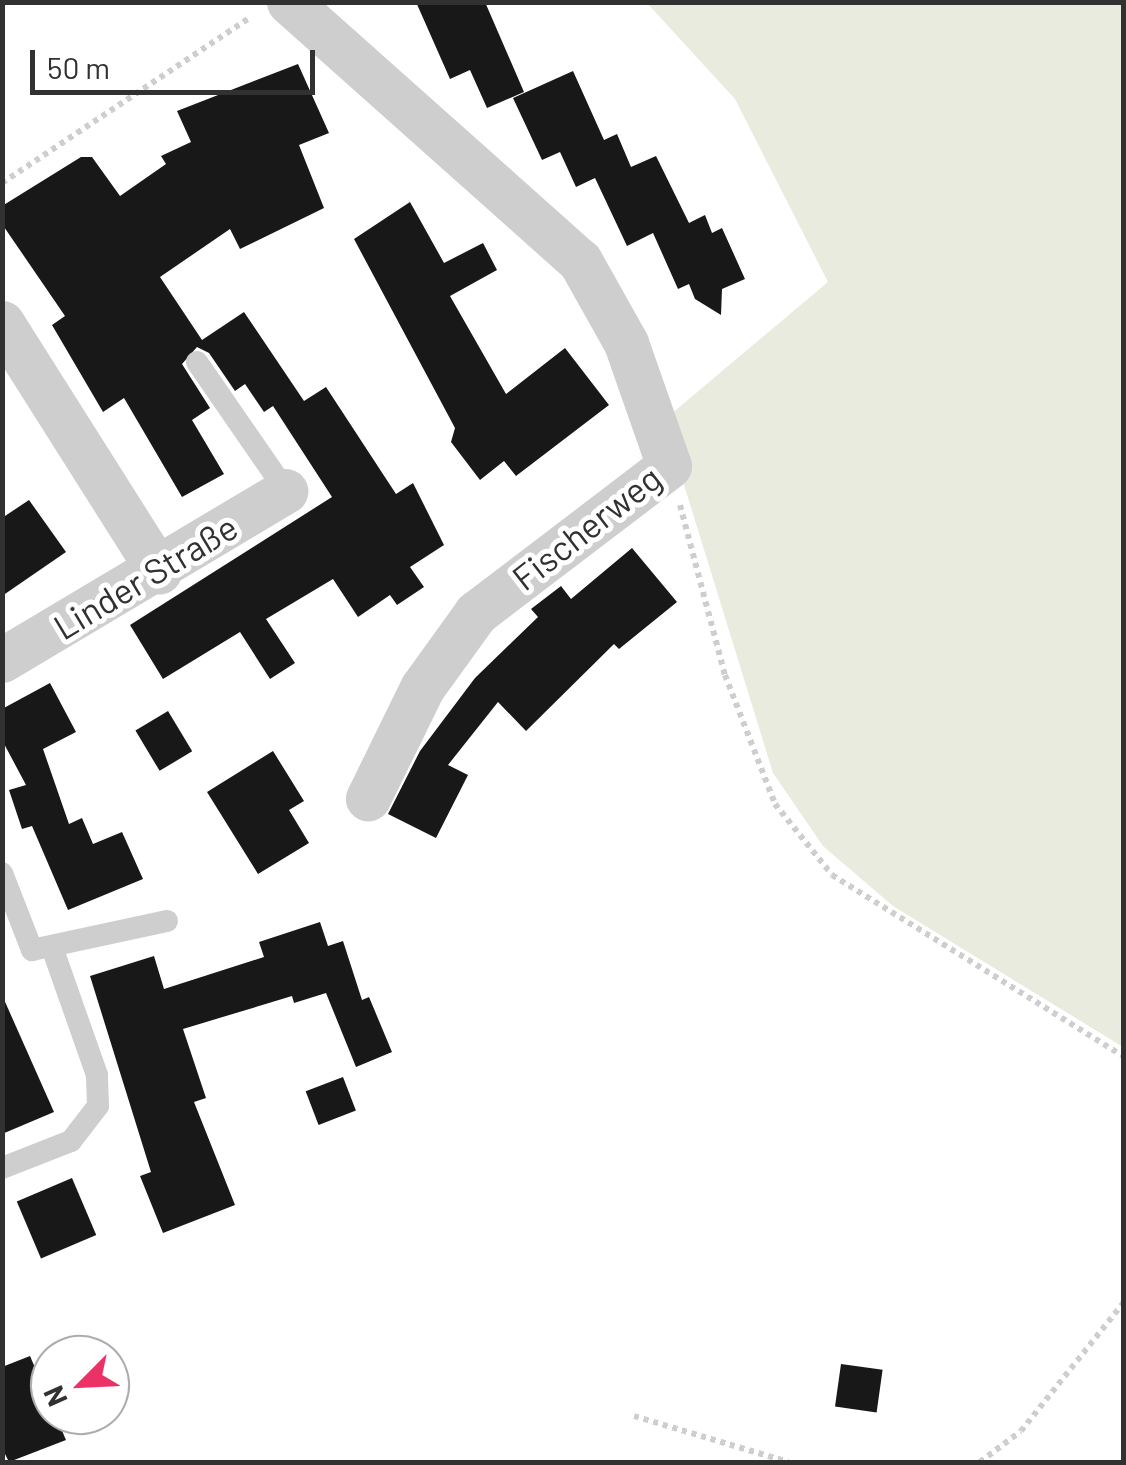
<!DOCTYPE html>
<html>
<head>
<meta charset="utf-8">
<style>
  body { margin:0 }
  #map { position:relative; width:1126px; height:1465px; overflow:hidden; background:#fff; font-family:Barlow,sans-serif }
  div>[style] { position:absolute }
  .green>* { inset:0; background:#e8ebdd }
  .building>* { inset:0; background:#181818; transform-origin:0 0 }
  .path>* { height:6px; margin-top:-3px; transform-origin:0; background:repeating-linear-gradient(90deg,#cecece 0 5px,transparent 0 10px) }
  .service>* { height:22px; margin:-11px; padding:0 11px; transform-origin:11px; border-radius:11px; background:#cecece }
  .minor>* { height:45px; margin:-22.5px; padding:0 22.5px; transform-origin:22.5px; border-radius:22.5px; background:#cecece }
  span { translate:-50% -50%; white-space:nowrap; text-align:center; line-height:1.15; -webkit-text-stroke:10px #fff; paint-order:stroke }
  .street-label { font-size:35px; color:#313131 }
  .frame { position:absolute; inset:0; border:5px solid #313131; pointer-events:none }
  .north { position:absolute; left:30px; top:1335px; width:100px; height:100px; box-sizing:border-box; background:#fff; border:2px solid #adadad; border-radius:50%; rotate:246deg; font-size:28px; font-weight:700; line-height:40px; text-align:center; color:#313131 }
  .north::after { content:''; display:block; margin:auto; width:35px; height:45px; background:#eb3165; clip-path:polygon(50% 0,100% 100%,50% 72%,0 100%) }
  .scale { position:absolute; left:30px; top:50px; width:285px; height:45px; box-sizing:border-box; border:5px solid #313131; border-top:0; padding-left:12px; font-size:30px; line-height:35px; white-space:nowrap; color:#313131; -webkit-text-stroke:8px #fff; paint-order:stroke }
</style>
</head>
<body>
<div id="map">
  <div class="green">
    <i style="clip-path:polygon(647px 3px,1123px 3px,1123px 1047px,893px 906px,823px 846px,773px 773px,664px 420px,828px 282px,735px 99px)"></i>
  </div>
  <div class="building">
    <i style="clip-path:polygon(416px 2px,485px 2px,524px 92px,487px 108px,470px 70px,450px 79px)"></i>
    <i style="clip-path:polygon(298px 64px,329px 133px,299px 145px,324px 208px,240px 249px,230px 229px,160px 277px,202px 340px,244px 312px,304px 401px,326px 387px,396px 494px,413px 483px,444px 545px,410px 567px,424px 587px,397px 605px,390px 595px,358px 617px,333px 579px,266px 619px,295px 663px,270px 679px,240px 632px,163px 679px,130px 625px,332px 497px,273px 406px,264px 412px,245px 384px,235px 391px,209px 353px,197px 347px,182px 364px,210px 408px,192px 420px,224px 474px,182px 497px,124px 398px,103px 412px,52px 325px,65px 316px,2px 224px,2px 206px,81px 157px,92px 157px,120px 196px,166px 164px,161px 156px,191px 142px,177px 111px)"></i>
    <i style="clip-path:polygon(573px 71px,604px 140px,617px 134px,631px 167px,656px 156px,689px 223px,705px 215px,712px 233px,722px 228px,745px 279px,722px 289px,721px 315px,695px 299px,689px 284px,678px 289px,653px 233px,627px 246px,595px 178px,576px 187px,560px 152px,542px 160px,513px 98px)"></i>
    <i style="clip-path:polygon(410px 202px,444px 263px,483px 243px,497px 270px,450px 296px,506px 394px,565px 348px,609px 405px,516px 476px,504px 461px,480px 480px,451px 442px,455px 428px,354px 239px)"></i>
    <i style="clip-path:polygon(29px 500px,66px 552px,2px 596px,2px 518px)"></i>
    <i style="clip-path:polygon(632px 548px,677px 602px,619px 649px,614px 644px,526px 731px,498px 702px,448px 765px,468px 775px,436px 838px,388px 814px,420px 751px,475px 678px,538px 617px,531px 609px,561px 586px,571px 599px)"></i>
    <i style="clip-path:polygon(50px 683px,76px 732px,43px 749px,69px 824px,82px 818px,93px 844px,122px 832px,143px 879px,68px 910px,32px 826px,22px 829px,9px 790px,26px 785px,2px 740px,2px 709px)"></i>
    <i style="left:168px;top:711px;width:47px;height:38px;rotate:59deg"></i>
    <i style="clip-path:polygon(273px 751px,304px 801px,289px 810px,309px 843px,258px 874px,207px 792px)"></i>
    <i style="clip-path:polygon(320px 922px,328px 946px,343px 941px,362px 1000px,369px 997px,392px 1052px,356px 1067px,326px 993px,294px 1003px,292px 996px,183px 1029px,206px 1098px,194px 1102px,235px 1205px,163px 1233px,140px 1176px,151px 1172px,90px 976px,154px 956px,164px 989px,264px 957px,259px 942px)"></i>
    <i style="clip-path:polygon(2px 995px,54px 1112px,2px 1134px)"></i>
    <i style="left:343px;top:1077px;width:36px;height:40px;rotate:69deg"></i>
    <i style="left:72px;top:1178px;width:62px;height:60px;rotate:67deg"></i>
    <i style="clip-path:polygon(30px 1356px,66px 1440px,9px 1462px,2px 1448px,2px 1367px)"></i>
    <i style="left:841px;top:1364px;width:42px;height:43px;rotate:8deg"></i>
  </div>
  <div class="path">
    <i style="left:2px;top:183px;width:299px;rotate:-33.7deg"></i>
    <i style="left:680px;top:505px;width:176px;rotate:75.2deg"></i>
    <i style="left:725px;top:675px;width:138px;rotate:68.8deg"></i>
    <i style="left:775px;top:804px;width:91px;rotate:51.2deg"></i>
    <i style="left:832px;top:875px;width:344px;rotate:31.9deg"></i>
    <i style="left:634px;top:1416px;width:161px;rotate:16.6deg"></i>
    <i style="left:980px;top:1462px;width:51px;rotate:-37.1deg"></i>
    <i style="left:1021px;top:1431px;width:165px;rotate:-51.4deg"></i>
  </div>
  <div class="service">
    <i style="left:197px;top:362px;width:157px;rotate:55.4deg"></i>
    <i style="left:2px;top:873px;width:83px;rotate:68.7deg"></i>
    <i style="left:32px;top:950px;width:138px;rotate:-12.1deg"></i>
    <i style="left:2px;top:1168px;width:74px;rotate:-21.4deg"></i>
    <i style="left:71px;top:1141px;width:44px;rotate:-52.4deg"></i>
    <i style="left:98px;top:1106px;width:31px;rotate:-92deg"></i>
    <i style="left:97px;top:1075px;width:136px;rotate:-109.4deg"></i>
  </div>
  <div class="minor">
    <i style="left:289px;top:2px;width:390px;rotate:41.7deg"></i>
    <i style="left:580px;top:261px;width:94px;rotate:60.7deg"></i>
    <i style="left:626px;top:343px;width:130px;rotate:70.7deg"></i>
    <i style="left:669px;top:466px;width:243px;rotate:142.7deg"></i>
    <i style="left:476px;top:613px;width:92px;rotate:125.8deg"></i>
    <i style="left:422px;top:688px;width:123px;rotate:116.1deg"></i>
    <i style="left:2px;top:323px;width:294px;rotate:57.7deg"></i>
    <i style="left:2px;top:660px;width:330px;rotate:-30.8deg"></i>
  </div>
  <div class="street-label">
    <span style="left:586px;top:527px;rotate:-38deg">Fischerweg</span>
    <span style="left:145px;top:576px;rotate:-31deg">Linder Straße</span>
  </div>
  <div class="frame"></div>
  <div class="north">N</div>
  <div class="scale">50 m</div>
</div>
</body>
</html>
